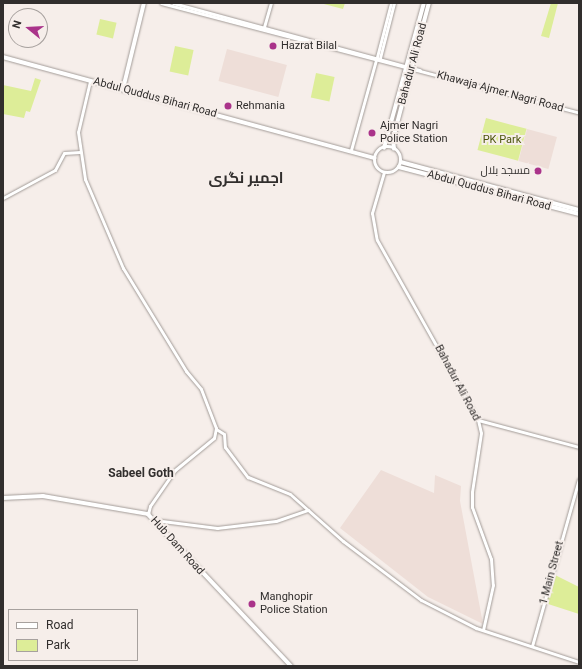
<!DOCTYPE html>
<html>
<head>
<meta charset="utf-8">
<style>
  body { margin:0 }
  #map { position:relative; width:582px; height:669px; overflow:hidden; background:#f6eeea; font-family:Roboto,Cairo,sans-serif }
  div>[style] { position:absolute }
  .built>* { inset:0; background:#eeded8; transform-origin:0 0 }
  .green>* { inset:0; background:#dded98; transform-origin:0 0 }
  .roads { filter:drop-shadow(0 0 1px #a39c98) drop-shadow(0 0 1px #a39c98) }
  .minor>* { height:3px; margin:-1.5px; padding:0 1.5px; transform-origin:1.5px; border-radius:1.5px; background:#fff }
  .major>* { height:3.5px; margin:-1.75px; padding:0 1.75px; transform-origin:1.75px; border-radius:1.75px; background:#fff }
  .major>.ring { margin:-1.75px; padding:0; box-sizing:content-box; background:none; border:3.5px solid #fff; border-radius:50% }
  .dots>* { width:11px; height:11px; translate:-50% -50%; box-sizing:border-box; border:2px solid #f6eeea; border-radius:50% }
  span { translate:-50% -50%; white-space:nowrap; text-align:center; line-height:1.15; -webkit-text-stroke:4px #f6eeea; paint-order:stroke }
  .poi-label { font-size:11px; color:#312e2d }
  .left { translate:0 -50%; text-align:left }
  .right { translate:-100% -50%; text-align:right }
  .street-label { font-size:11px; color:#312e2d }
  .park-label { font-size:11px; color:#4c550c }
  .neighbourhood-label { font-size:12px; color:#312e2d; font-weight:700 }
  .district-label { font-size:15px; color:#312e2d; font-weight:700 }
  .frame { position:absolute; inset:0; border:4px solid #312e2d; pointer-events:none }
  .legend { position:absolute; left:8px; top:609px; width:130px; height:52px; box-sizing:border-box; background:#f6eeea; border:1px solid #a7a19e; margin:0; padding:5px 7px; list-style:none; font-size:12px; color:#312e2d }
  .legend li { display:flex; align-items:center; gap:8px; height:20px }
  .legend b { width:20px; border:1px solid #a7a19e }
  .north { position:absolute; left:8px; top:8px; width:40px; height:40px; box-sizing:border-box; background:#f6eeea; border:1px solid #a7a19e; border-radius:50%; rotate:288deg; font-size:11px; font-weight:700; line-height:16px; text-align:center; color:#312e2d }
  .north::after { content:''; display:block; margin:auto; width:14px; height:18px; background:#aa338a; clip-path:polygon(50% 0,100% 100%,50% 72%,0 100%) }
</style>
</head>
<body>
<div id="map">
  <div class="built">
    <i style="left:227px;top:49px;width:62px;height:33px;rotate:15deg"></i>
    <i style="left:527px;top:129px;width:31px;height:33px;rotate:15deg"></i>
    <i style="clip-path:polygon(381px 470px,434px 493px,435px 475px,461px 486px,460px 501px,483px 624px,428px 597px,340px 528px)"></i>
  </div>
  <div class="green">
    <i style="clip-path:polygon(320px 3px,345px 3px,343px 9px)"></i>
    <i style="clip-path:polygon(551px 3px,558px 3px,549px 38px,541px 36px)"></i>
    <i style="left:100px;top:19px;width:17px;height:16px;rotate:13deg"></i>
    <i style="left:175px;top:46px;width:19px;height:26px;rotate:12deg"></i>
    <i style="left:316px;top:73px;width:19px;height:25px;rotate:12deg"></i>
    <i style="clip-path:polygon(35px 78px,41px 80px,30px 112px,26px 111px,24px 118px,3px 114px,3px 85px,31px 91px)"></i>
    <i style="left:486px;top:118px;width:42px;height:33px;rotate:15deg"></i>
    <i style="clip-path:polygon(553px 574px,579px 587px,579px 614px,545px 603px)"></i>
  </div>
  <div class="roads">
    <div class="minor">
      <i style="left:161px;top:3px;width:432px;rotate:14.7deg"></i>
      <i style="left:173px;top:3px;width:256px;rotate:15.2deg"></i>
      <i style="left:264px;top:27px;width:25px;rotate:-74deg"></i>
      <i style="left:377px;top:57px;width:56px;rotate:-75.5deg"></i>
      <i style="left:380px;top:58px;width:57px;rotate:-75.7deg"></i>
      <i style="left:90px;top:81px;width:52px;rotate:103.2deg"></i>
      <i style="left:78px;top:132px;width:48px;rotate:81.5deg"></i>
      <i style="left:85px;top:179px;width:97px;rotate:66.9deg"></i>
      <i style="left:123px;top:268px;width:121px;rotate:58.5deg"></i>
      <i style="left:186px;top:371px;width:23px;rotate:50deg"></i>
      <i style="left:201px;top:389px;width:42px;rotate:69deg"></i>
      <i style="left:216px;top:428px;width:10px;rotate:101deg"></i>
      <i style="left:214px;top:438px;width:50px;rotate:140.6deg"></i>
      <i style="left:175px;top:470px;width:44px;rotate:124.8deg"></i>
      <i style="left:150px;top:506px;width:8px;rotate:104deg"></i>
      <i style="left:351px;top:150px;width:93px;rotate:-74.5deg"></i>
      <i style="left:384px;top:172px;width:43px;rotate:106.3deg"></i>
      <i style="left:372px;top:213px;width:27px;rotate:80deg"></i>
      <i style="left:377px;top:240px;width:206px;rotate:60.7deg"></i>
      <i style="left:478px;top:420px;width:13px;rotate:77deg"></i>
      <i style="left:481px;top:433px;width:60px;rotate:98.7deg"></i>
      <i style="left:472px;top:492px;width:15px;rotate:90deg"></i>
      <i style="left:472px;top:507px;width:55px;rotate:69.9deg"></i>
      <i style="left:491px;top:559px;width:26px;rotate:86deg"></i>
      <i style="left:493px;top:585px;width:46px;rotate:102.5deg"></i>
      <i style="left:3px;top:198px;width:59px;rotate:-28.3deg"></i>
      <i style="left:55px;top:170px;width:19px;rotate:-62deg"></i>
      <i style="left:64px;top:153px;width:16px;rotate:-4deg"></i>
      <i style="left:478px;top:420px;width:105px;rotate:15deg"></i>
      <i style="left:216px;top:429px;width:9px;rotate:32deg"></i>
      <i style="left:224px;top:434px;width:13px;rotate:86deg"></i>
      <i style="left:225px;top:447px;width:38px;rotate:53deg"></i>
      <i style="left:248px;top:477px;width:45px;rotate:22deg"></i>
      <i style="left:290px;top:494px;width:71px;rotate:41.6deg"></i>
      <i style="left:343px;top:541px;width:98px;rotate:37.1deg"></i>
      <i style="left:421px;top:600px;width:62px;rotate:27deg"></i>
      <i style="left:476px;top:628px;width:108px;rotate:18.3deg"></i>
      <i style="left:154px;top:520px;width:64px;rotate:7.2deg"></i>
      <i style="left:217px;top:528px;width:59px;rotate:-6.8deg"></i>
      <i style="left:276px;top:521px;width:34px;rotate:-19deg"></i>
      <i style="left:532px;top:646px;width:173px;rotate:-74.3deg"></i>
    </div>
    <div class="major">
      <i style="left:3px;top:57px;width:385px;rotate:15.2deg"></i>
      <i style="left:123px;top:89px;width:89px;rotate:-76.3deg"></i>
      <i class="ring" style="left:375px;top:147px;width:22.5px;height:22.5px"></i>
      <i style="left:384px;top:148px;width:150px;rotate:-74.6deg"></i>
      <i style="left:394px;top:149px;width:10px;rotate:-96deg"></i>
      <i style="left:393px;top:139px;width:141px;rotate:-75.2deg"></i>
      <i style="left:401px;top:162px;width:184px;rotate:15.1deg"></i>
      <i style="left:399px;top:167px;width:186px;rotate:14.6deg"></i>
      <i style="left:3px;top:498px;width:40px;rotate:-2.9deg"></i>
      <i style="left:43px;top:496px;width:107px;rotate:9.7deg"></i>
      <i style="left:148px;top:514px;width:209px;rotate:46.7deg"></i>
    </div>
  </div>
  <div class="dots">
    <i style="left:273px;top:46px;background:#aa338a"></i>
    <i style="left:228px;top:106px;background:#aa338a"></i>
    <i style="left:372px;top:133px;background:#aa338a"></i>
    <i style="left:538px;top:171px;background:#aa338a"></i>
    <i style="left:252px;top:604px;background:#aa338a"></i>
  </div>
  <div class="poi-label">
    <span class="left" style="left:281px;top:46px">Hazrat Bilal</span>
    <span class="left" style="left:236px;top:106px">Rehmania</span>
    <span class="left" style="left:380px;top:133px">Ajmer Nagri<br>Police Station</span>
    <span class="right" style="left:530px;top:171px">مسجد بلال</span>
    <span class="left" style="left:260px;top:604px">Manghopir<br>Police Station</span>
  </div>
  <div class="street-label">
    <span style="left:413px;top:64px;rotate:-75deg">Bahadur Ali Road</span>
    <span style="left:500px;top:92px;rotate:15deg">Khawaja Ajmer Nagri Road</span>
    <span style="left:155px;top:98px;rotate:15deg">Abdul Quddus Bihari Road</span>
    <span style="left:489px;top:191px;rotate:15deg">Abdul Quddus Bihari Road</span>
    <span style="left:457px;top:383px;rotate:62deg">Bahadur Ali Road</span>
    <span style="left:177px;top:546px;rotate:48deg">Hub Dam Road</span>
    <span style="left:552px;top:573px;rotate:-75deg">1 Main Street</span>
  </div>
  <div class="park-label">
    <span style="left:502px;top:140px">PK Park</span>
  </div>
  <div class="neighbourhood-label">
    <span style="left:141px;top:474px">Sabeel Goth</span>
  </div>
  <div class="district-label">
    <span style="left:246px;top:179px">اجمیر نگری</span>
  </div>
  <div class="frame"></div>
  <ul class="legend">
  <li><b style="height:5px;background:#fff"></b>Road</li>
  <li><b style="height:11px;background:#dded98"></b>Park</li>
  </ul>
  <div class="north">N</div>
</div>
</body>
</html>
